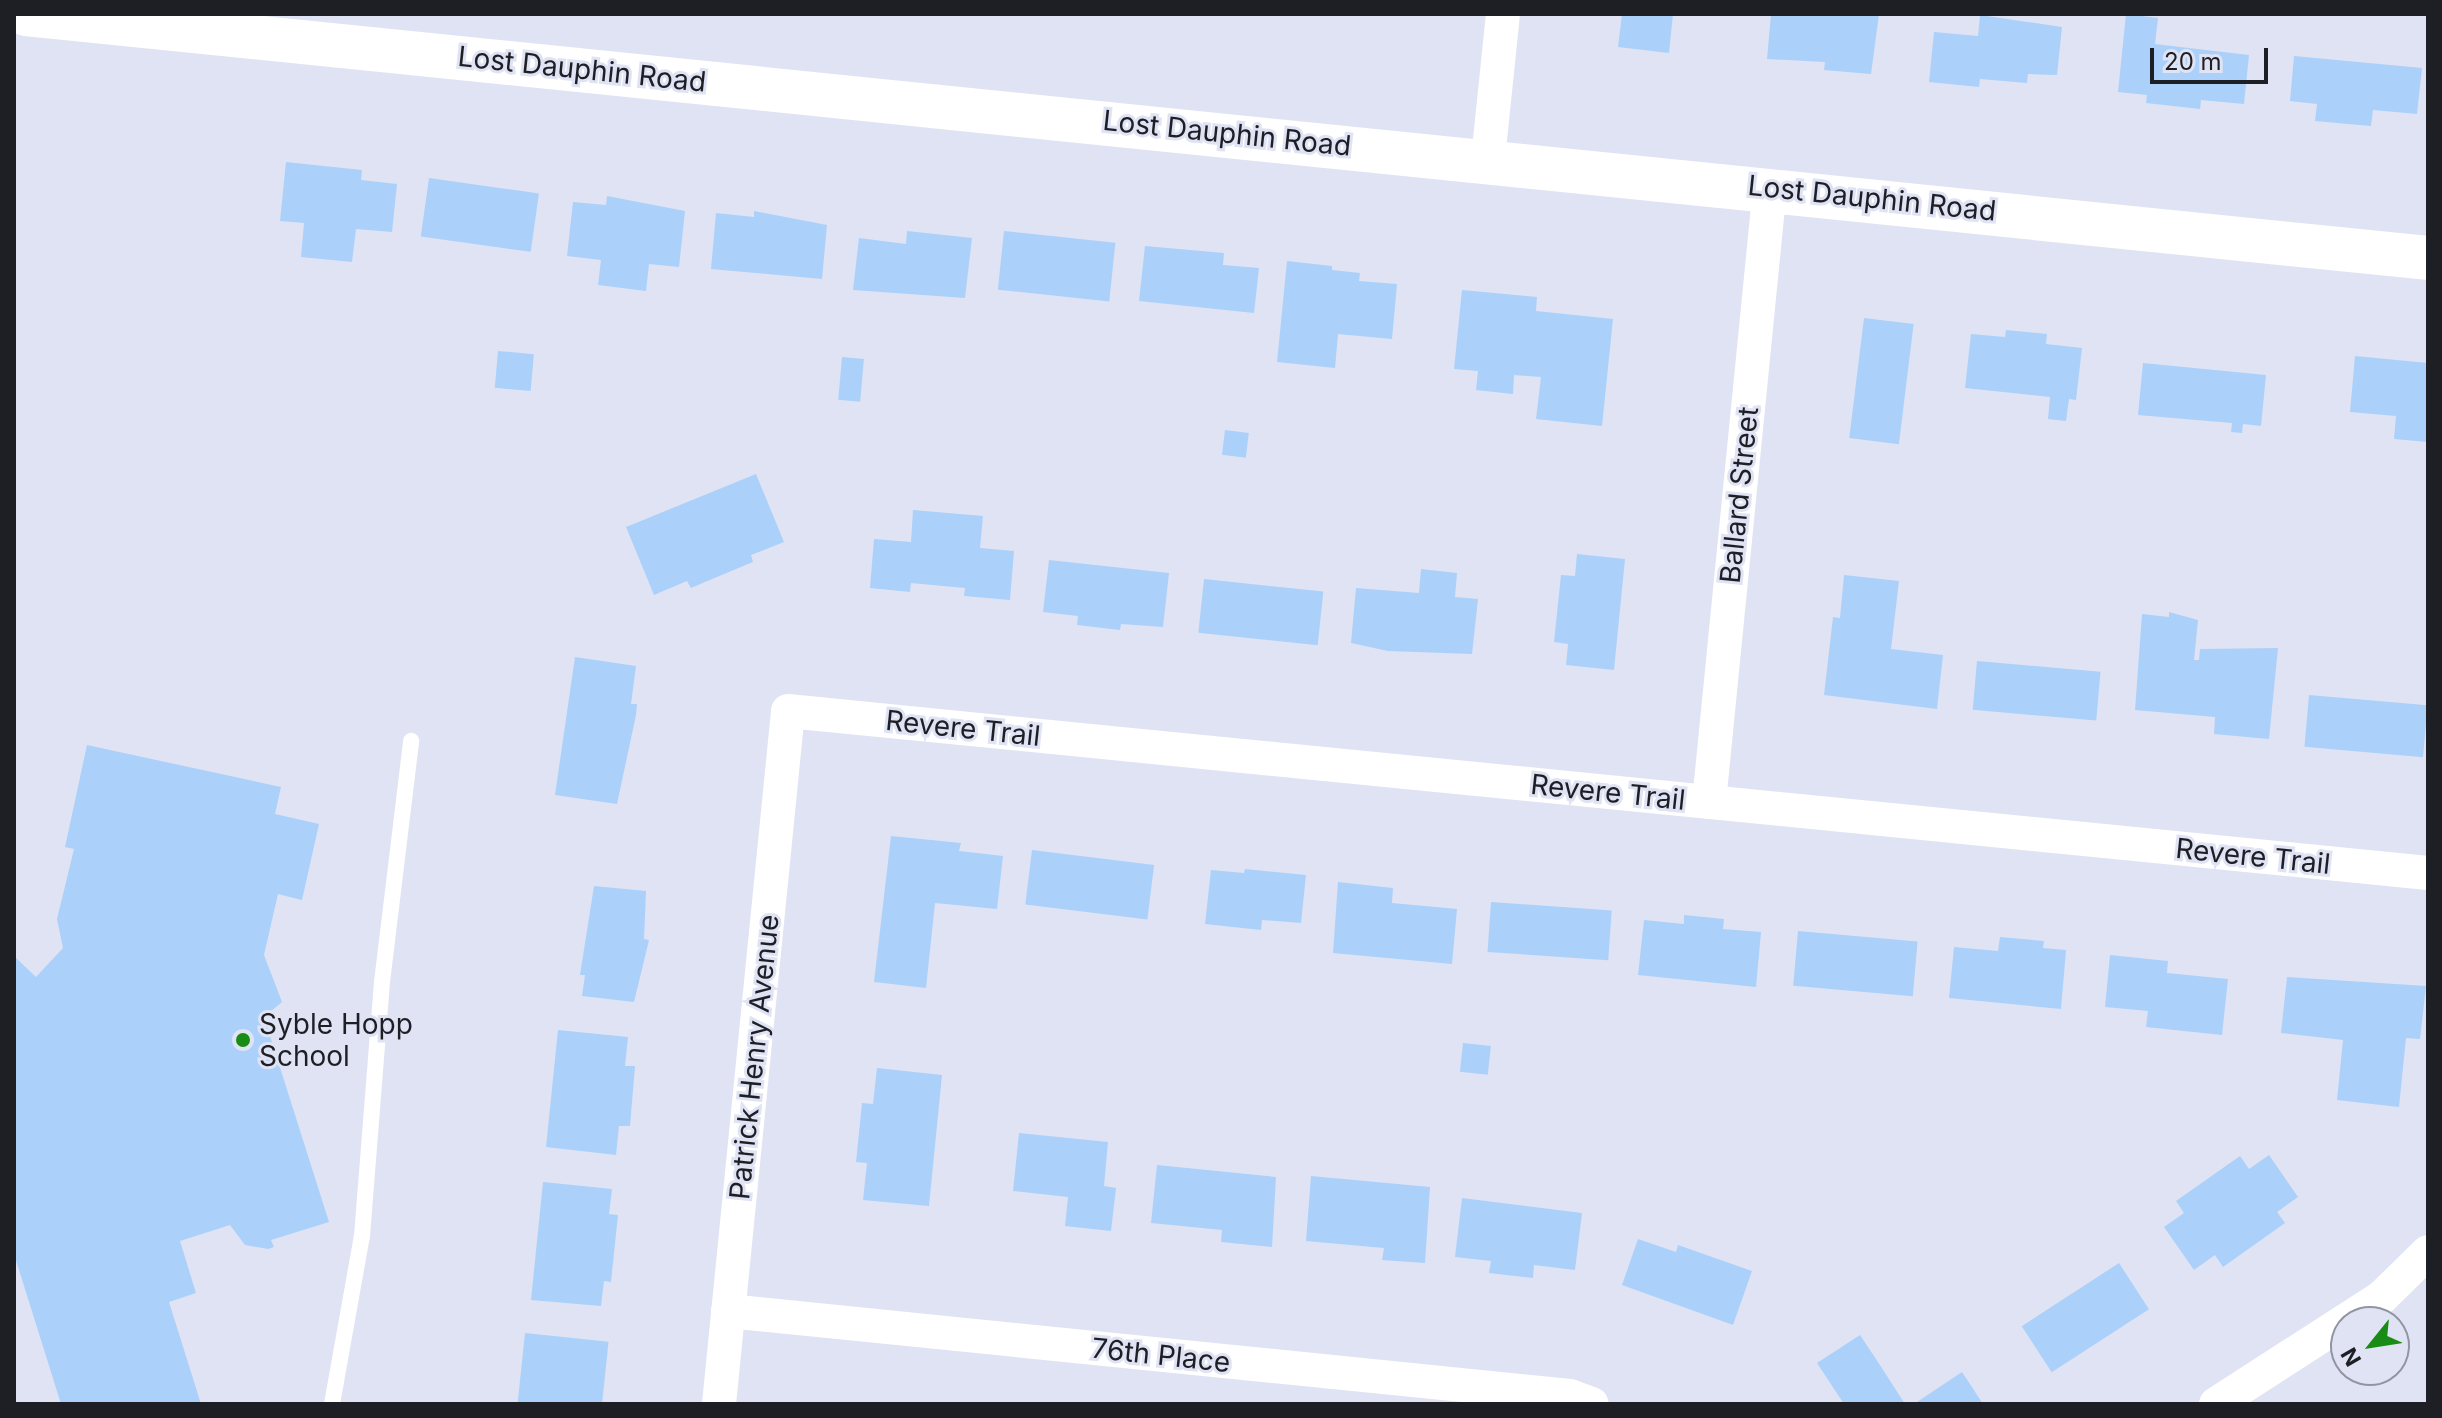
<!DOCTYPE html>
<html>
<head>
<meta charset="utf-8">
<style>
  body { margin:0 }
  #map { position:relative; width:2442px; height:1418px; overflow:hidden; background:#dfe3f4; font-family:Inter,sans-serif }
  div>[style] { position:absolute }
  .building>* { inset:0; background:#abd1fa; transform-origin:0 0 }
  .lane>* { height:16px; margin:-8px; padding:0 8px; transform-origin:8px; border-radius:8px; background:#fff }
  .street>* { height:34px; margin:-17px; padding:0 17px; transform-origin:17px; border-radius:17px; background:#fff }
  .secondary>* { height:44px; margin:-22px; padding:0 22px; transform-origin:22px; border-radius:22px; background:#fff }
  .dots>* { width:22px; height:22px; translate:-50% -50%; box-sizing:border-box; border:4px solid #dfe3f4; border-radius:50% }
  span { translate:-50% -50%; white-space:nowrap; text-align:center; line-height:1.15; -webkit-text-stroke:6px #dfe3f4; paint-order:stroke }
  .street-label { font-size:28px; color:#1e1f25 }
  .poi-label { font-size:28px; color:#1e1f25 }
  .left { translate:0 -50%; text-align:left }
  .frame { position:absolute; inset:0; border:16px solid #1e1f25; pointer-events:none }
  .north { position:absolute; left:2330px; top:1306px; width:80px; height:80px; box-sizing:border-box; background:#dfe3f4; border:2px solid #9295a1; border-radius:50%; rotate:240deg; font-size:22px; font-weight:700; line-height:32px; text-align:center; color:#1e1f25 }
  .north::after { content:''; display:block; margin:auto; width:28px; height:36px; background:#188c14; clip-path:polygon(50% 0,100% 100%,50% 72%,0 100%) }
  .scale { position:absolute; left:2150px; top:48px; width:118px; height:36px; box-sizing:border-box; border:4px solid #1e1f25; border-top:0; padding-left:10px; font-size:24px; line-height:28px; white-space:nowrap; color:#1e1f25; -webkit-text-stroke:6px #dfe3f4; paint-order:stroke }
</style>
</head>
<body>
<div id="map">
  <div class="building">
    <i style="clip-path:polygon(1622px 14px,1673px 14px,1669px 53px,1618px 47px)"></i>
    <i style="clip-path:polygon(1771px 14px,1879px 14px,1871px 74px,1824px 70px,1825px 62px,1767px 59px)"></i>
    <i style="clip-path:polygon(2126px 14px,2158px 18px,2155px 44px,2249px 55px,2244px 104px,2201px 100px,2200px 109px,2146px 103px,2147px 95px,2118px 92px)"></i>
    <i style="clip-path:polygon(1980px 15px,2062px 27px,2057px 75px,2028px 74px,2027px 83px,1980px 79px,1979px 87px,1929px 82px,1934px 32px,1978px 36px)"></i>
    <i style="clip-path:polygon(2294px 56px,2422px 68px,2417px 114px,2373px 110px,2371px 126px,2315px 121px,2317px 104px,2290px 101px)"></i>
    <i style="clip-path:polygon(286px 162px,362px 170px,361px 180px,397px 184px,392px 232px,356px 229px,352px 262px,301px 257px,304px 223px,280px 221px)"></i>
    <i style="left:429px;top:178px;width:111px;height:59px;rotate:8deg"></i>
    <i style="clip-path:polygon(607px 196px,685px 211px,679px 267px,649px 264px,646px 291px,598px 285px,601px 260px,567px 256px,573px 202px,606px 205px)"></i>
    <i style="clip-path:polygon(754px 211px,827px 225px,822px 279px,711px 269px,716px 213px,754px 217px)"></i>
    <i style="clip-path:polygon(907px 231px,972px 238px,965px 298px,853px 290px,859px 238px,906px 244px)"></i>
    <i style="left:1004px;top:231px;width:112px;height:59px;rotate:6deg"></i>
    <i style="clip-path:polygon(1145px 246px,1224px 253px,1223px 265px,1259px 268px,1254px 313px,1139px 301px)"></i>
    <i style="clip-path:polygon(1287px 261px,1332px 266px,1332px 270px,1360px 273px,1359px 281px,1397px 284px,1392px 339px,1338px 334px,1335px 368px,1277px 362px)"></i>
    <i style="clip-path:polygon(1462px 290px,1537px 297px,1536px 311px,1613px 319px,1602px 426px,1536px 419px,1541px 377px,1514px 375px,1513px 394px,1476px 390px,1478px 371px,1454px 369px)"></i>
    <i style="left:1864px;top:318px;width:50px;height:121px;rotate:7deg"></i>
    <i style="clip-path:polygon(2006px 330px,2047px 334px,2046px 344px,2082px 348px,2076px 400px,2069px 399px,2066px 421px,2048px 419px,2050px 397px,1965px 388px,1971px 334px,2005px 337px)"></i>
    <i style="left:498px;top:351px;width:36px;height:37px;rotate:5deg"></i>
    <i style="clip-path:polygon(2355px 356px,2428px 363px,2428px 442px,2394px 439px,2396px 416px,2350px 412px)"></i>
    <i style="left:842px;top:357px;width:22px;height:43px;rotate:5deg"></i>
    <i style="clip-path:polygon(2143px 363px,2266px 375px,2261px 426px,2243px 424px,2242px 433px,2231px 432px,2232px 423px,2138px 415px)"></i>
    <i style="left:1225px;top:430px;width:24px;height:25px;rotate:7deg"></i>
    <i style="clip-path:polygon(756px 474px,784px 542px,751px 555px,753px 562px,705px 582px,691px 588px,687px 581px,654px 595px,626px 527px)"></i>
    <i style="clip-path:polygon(913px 510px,983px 516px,980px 548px,1014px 551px,1010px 600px,964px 596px,965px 588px,911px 583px,910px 592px,870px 588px,874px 539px,911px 542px)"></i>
    <i style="clip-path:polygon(1577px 554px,1625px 559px,1614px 670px,1566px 665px,1568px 644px,1554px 642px,1561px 575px,1575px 576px)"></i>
    <i style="clip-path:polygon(1049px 560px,1169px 573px,1163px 627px,1121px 624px,1120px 630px,1077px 625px,1078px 616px,1043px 612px)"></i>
    <i style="clip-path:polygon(1421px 569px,1457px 573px,1455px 597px,1478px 599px,1472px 654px,1388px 651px,1351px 643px,1356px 588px,1419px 593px)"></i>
    <i style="clip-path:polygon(1844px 575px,1899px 581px,1891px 649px,1943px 655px,1937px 709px,1824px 695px,1833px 617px,1840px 618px)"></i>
    <i style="left:1204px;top:579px;width:120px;height:54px;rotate:6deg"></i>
    <i style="clip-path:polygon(2169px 612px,2198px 620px,2194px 660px,2199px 660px,2200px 649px,2278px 648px,2269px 739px,2214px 734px,2215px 717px,2135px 710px,2142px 614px,2169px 617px)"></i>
    <i style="clip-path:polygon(575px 657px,636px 666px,631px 704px,637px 704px,636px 715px,617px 804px,555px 795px)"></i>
    <i style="left:1977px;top:661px;width:124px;height:49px;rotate:5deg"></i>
    <i style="left:2309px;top:695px;width:119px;height:52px;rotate:5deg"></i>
    <i style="clip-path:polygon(87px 745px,281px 787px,275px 814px,319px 824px,302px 900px,278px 894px,264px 955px,282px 1002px,264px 1017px,329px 1222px,271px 1240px,274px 1247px,268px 1249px,245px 1245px,230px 1225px,180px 1241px,196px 1293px,169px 1302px,201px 1404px,61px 1404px,14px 1254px,14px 956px,36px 977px,63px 948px,57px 919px,74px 849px,65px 847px)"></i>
    <i style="clip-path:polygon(891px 836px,961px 843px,959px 851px,1003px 856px,997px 909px,935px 903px,926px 988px,874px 982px)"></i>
    <i style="left:1032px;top:850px;width:123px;height:55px;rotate:7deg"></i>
    <i style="clip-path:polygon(1245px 869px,1306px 875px,1301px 923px,1262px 920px,1261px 930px,1205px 924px,1211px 870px,1244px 873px)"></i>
    <i style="clip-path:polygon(1338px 882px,1393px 888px,1392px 903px,1457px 909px,1452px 964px,1333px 953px)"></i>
    <i style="clip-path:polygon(594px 886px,646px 891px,644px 939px,649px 940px,634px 1002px,582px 996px,585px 975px,580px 975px)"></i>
    <i style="left:1491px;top:902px;width:121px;height:50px;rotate:4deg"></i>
    <i style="clip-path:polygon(1684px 915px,1724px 919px,1723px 929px,1761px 932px,1756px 987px,1638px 975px,1644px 920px,1684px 924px)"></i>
    <i style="left:1798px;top:931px;width:120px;height:55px;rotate:5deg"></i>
    <i style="clip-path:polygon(2000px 937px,2044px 941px,2043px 948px,2066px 950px,2061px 1009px,1949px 998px,1954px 947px,1998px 951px)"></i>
    <i style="clip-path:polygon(2110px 955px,2168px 961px,2167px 973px,2228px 979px,2222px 1035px,2146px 1027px,2148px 1011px,2105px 1007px)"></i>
    <i style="clip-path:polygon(2287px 977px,2426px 986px,2420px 1039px,2406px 1038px,2399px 1107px,2337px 1100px,2343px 1040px,2281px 1033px)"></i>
    <i style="clip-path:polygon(558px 1030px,628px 1037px,625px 1066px,635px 1066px,630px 1126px,619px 1126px,616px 1155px,546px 1147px)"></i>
    <i style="left:1463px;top:1043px;width:28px;height:29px;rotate:6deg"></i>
    <i style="clip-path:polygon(877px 1068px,942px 1075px,929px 1206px,863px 1200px,867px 1163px,856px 1162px,862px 1103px,873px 1104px)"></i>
    <i style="clip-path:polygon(1019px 1133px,1108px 1142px,1104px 1186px,1116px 1188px,1111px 1231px,1065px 1226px,1068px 1197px,1013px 1191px)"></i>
    <i style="clip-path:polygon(2269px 1155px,2298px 1197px,2277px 1212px,2285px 1223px,2223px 1267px,2215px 1255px,2194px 1270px,2164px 1227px,2184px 1213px,2176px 1201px,2240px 1156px,2249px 1169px)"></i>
    <i style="clip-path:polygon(1157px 1165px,1276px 1177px,1272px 1247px,1221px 1242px,1222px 1230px,1151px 1223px)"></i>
    <i style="clip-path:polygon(1311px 1176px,1430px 1187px,1425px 1263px,1382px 1260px,1384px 1248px,1306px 1241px)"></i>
    <i style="clip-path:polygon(543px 1182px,612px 1189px,609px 1214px,618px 1215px,611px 1282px,604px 1281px,601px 1306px,531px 1300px)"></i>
    <i style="clip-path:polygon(1462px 1198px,1582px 1213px,1575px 1270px,1534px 1265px,1533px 1278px,1489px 1273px,1491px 1261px,1455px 1257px)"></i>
    <i style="clip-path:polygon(1638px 1239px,1676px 1252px,1678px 1245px,1752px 1271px,1733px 1325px,1622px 1285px)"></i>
    <i style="left:2119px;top:1263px;width:55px;height:116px;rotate:57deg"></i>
    <i style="left:525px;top:1333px;width:84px;height:71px;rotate:6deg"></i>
    <i style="clip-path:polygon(1860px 1335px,1876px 1359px,1905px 1404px,1844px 1404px,1817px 1363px)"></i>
    <i style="clip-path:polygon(1962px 1372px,1983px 1404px,1914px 1404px)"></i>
  </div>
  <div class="lane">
    <i style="left:332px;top:1404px;width:171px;rotate:-79.9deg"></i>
    <i style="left:362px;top:1236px;width:255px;rotate:-85.5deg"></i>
    <i style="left:382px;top:982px;width:243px;rotate:-83.1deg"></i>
  </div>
  <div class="street">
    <i style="left:1488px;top:159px;width:146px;rotate:-84.1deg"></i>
    <i style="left:1709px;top:802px;width:618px;rotate:-84.34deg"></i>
    <i style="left:728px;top:1311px;width:846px;rotate:5.76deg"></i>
    <i style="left:1570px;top:1396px;width:23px;rotate:20deg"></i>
    <i style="left:719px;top:1404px;width:696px;rotate:-84.31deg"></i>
    <i style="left:788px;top:711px;width:1648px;rotate:5.64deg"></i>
    <i style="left:2216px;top:1404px;width:197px;rotate:-32.8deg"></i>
    <i style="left:2382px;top:1297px;width:64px;rotate:-44.4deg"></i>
  </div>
  <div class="secondary">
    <i style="left:26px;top:14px;width:2414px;rotate:5.8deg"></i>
  </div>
  <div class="dots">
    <i style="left:243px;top:1040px;background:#188c14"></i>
  </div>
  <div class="street-label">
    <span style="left:582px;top:69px;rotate:6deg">Lost Dauphin Road</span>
    <span style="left:1227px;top:133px;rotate:6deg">Lost Dauphin Road</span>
    <span style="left:1872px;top:198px;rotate:6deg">Lost Dauphin Road</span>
    <span style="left:1739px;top:495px;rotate:-84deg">Ballard Street</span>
    <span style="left:963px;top:728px;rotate:6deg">Revere Trail</span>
    <span style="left:1608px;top:792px;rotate:6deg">Revere Trail</span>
    <span style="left:2253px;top:856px;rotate:6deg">Revere Trail</span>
    <span style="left:754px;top:1057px;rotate:-84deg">Patrick Henry Avenue</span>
    <span style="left:1161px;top:1355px;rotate:6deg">76th Place</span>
  </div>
  <div class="poi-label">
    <span class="left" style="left:259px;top:1040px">Syble Hopp<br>School</span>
  </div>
  <div class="frame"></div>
  <div class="north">N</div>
  <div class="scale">20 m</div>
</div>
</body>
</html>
